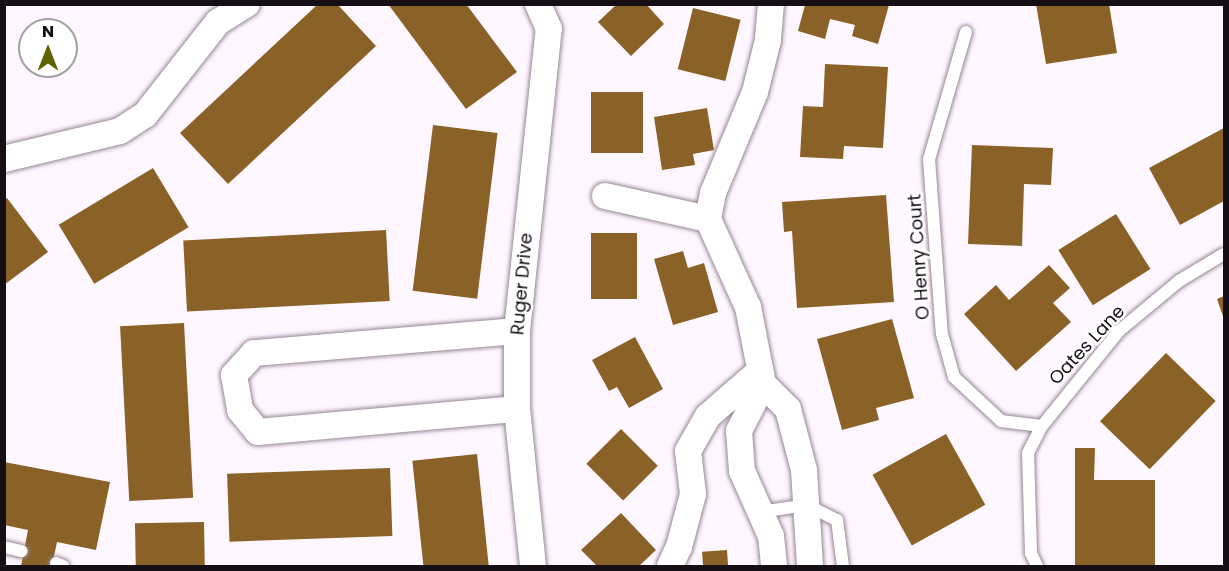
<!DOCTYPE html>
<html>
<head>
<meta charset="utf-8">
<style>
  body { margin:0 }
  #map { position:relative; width:1229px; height:571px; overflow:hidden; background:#fff7ff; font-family:Poppins,sans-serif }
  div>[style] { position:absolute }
  .building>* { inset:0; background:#8a6126; transform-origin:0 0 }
  .roads { filter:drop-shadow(0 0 2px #978696) drop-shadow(0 0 2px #978696) }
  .service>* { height:12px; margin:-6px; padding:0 6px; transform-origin:6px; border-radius:6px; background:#fff }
  .minor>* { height:26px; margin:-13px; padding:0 13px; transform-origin:13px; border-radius:13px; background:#fff }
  span { translate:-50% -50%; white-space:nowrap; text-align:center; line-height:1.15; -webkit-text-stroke:5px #fff; paint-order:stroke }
  .street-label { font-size:18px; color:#150f15 }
  .frame { position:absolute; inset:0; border:6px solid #150f15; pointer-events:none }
  .north { position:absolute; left:18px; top:18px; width:60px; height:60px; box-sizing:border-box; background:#fff; border:2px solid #a19fa1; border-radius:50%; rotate:0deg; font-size:16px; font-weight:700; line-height:24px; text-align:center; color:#150f15 }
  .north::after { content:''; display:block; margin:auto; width:21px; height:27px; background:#5e6300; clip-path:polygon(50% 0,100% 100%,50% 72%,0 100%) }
</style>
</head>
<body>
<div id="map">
  <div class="building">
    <i style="clip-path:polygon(388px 4px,466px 4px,517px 72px,466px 109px)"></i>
    <i style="clip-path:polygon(617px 4px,646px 4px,664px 24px,631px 56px,598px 22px)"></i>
    <i style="clip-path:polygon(1036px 4px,1109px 4px,1117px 53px,1046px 64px)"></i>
    <i style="clip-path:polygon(317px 5px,338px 5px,376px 46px,228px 184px,180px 133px)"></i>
    <i style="clip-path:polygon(805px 5px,889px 5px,878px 44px,852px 36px,855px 25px,830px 19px,825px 39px,798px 31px)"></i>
    <i style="left:693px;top:8px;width:49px;height:63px;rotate:14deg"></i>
    <i style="clip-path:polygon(825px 64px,888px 67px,883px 148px,844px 146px,843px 159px,800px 157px,803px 106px,823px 107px)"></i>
    <i style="left:591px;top:92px;width:52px;height:61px"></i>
    <i style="clip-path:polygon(707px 108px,714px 150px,693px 154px,695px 165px,662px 170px,654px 117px)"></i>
    <i style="left:433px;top:125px;width:65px;height:167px;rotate:7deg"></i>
    <i style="clip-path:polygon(1224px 128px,1224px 201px,1180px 225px,1149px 168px)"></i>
    <i style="clip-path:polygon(972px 145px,1053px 148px,1051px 185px,1024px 184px,1022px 246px,968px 244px)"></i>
    <i style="left:153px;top:168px;width:69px;height:110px;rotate:59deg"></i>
    <i style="clip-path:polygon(886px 195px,894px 302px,797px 308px,792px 231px,784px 232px,782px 202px)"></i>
    <i style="clip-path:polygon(7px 198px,48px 252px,4px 285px,4px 200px)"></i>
    <i style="left:1116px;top:214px;width:65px;height:68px;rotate:58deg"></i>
    <i style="left:386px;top:230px;width:71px;height:203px;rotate:87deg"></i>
    <i style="left:591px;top:233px;width:46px;height:66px"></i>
    <i style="clip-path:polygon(683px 251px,688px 268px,704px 263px,718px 312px,673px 325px,654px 259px)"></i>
    <i style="clip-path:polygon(1049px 265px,1070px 288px,1053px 303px,1071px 322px,1016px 371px,964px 314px,996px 285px,1009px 300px)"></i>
    <i style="clip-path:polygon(1224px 296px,1224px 319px,1217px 299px)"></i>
    <i style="clip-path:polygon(892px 319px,914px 398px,876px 408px,879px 420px,842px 430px,817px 339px)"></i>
    <i style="left:184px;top:323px;width:175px;height:64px;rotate:87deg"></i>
    <i style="clip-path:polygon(635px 337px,663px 389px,629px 408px,617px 387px,609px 391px,592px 360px)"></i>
    <i style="left:1166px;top:353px;width:69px;height:95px;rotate:44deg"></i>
    <i style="left:621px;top:429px;width:52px;height:49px;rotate:45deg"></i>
    <i style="left:946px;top:434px;width:81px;height:84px;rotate:61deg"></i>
    <i style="clip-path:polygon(1075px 448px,1095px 448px,1094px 480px,1155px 480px,1155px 566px,1075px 566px)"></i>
    <i style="left:477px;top:454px;width:113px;height:65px;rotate:84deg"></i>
    <i style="clip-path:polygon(4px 462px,110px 482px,96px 550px,57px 542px,52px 566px,21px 566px,28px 530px,4px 525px)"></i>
    <i style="left:390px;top:468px;width:68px;height:163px;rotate:88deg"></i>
    <i style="clip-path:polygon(621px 513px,656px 550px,639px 566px,597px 566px,581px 550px)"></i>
    <i style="left:204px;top:522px;width:44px;height:69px;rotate:89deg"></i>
    <i style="left:727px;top:550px;width:16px;height:25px;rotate:86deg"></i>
  </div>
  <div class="roads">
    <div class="service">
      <i style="left:966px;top:32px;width:132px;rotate:106.2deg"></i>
      <i style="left:929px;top:159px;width:175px;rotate:85.8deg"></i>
      <i style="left:942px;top:334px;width:45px;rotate:74.4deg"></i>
      <i style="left:954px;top:377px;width:64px;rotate:43.1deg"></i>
      <i style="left:1001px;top:421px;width:41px;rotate:7deg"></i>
      <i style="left:760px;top:512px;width:48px;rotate:-8.5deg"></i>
      <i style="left:807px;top:505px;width:34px;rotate:27deg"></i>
      <i style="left:837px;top:520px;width:46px;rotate:82.6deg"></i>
      <i style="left:4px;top:547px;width:18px;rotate:13deg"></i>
      <i style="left:56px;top:563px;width:8px;rotate:23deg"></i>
      <i style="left:1037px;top:566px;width:14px;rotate:-115deg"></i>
      <i style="left:1031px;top:553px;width:100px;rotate:-91.7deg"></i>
      <i style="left:1028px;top:453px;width:30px;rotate:-63deg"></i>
      <i style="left:1042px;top:426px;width:122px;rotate:-51deg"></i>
      <i style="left:1119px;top:331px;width:78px;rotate:-39.8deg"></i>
      <i style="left:1179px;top:281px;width:52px;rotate:-31deg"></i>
    </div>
    <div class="minor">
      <i style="left:771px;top:4px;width:36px;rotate:95deg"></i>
      <i style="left:768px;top:40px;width:54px;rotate:104deg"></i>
      <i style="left:755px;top:92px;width:109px;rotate:112.6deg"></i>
      <i style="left:713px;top:193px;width:26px;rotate:101deg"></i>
      <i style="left:708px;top:219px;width:97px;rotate:65.6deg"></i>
      <i style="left:748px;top:307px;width:78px;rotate:79deg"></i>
      <i style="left:763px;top:384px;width:35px;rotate:45deg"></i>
      <i style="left:788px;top:409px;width:63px;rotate:75.3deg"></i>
      <i style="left:804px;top:470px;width:96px;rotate:86.4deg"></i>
      <i style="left:4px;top:159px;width:119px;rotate:-13.6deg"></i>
      <i style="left:120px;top:131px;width:30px;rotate:-33deg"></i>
      <i style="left:145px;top:115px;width:118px;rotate:-51.9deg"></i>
      <i style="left:218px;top:22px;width:34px;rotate:-32deg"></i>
      <i style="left:605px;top:196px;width:106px;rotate:12.6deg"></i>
      <i style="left:517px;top:331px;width:264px;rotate:175.2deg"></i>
      <i style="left:254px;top:353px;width:30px;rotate:132deg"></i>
      <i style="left:234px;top:375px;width:36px;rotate:80deg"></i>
      <i style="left:240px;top:410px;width:28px;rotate:51deg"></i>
      <i style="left:258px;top:432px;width:260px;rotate:-5.1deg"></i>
      <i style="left:763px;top:384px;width:53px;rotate:117.1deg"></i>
      <i style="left:739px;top:431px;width:40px;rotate:85.7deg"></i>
      <i style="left:742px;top:471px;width:71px;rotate:66deg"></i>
      <i style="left:771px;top:536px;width:30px;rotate:84deg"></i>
      <i style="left:533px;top:566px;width:158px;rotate:-95.8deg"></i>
      <i style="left:517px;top:409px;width:78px;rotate:-90deg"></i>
      <i style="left:517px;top:331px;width:304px;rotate:-84deg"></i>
      <i style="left:549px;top:29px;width:27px;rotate:-114deg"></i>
      <i style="left:670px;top:566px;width:21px;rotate:-65deg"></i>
      <i style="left:679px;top:547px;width:55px;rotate:-75.2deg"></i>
      <i style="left:693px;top:494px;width:43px;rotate:-96.6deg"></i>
      <i style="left:688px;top:451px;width:40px;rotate:-60.3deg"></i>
      <i style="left:708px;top:416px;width:69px;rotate:-40.9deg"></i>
    </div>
  </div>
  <div class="street-label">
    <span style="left:919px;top:257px;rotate:-94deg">O Henry Court</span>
    <span style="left:522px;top:284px;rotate:-85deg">Ruger Drive</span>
    <span style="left:1087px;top:345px;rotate:-47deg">Oates Lane</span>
  </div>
  <div class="frame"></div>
  <div class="north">N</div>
</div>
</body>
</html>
